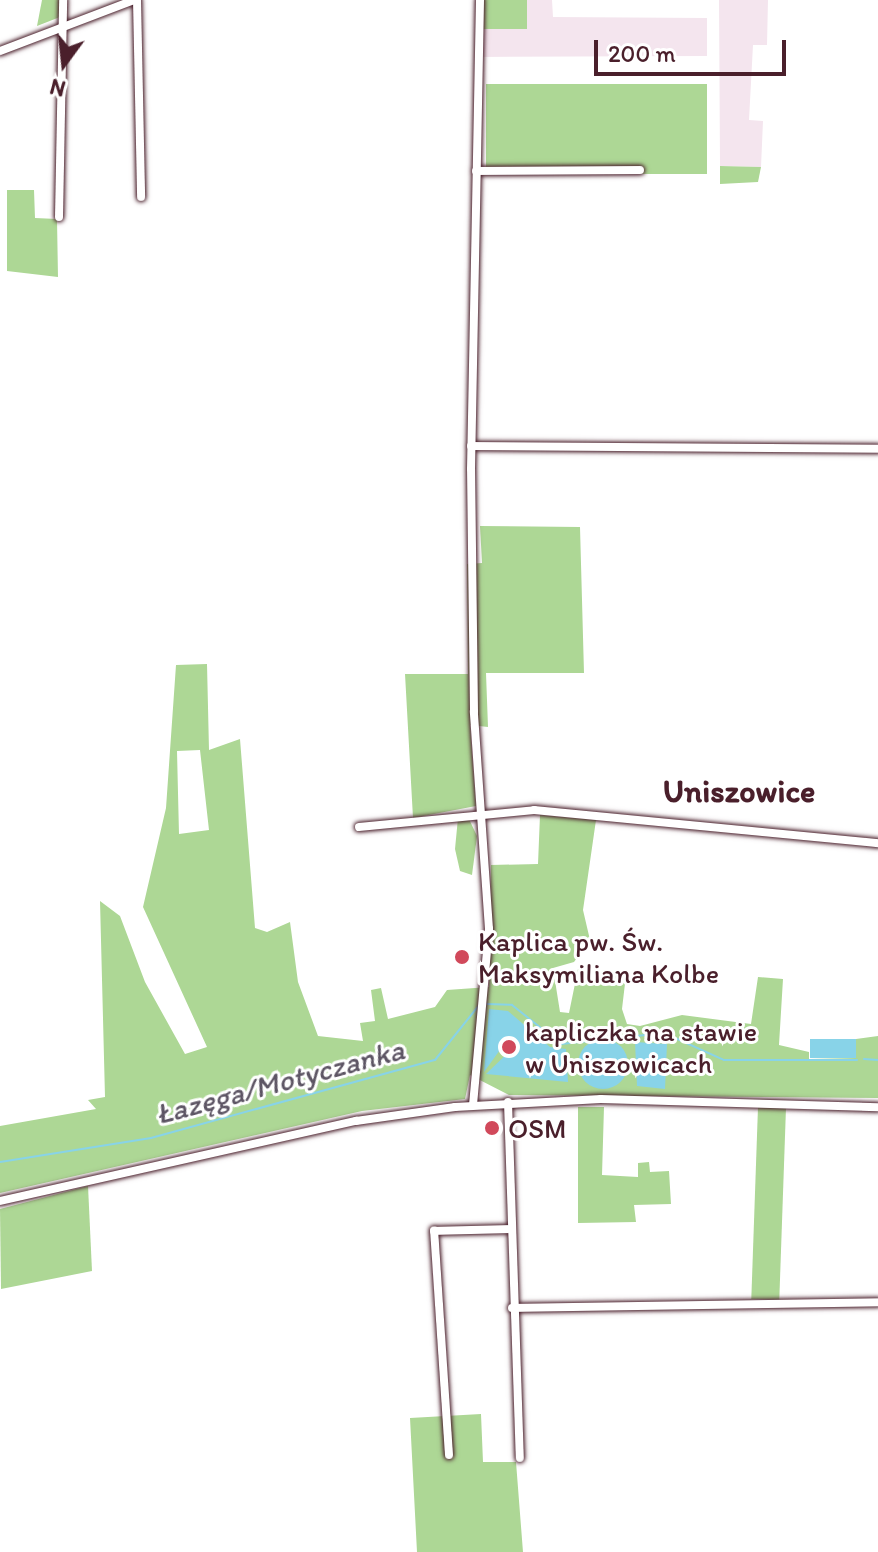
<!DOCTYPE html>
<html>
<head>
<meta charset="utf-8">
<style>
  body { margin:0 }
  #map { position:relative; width:878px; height:1552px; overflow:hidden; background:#fff; font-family:Itim,sans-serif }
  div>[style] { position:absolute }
  .built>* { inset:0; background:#f4e5ee }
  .green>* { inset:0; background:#add795; transform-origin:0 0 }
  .water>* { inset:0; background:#88d3e8; transform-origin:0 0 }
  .round { border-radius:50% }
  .stream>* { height:2px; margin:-1px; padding:0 1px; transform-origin:1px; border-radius:1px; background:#88d3e8 }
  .roads { filter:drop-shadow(0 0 2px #4a1f2b) drop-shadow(0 0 2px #4a1f2b) }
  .minor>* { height:8px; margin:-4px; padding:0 4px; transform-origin:4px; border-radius:4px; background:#fff }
  .dots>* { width:22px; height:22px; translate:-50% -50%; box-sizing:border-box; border:4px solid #fff; border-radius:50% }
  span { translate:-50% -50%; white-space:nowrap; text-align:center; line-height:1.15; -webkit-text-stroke:6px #fff; paint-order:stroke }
  .poi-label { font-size:28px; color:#4a1f2b }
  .left { translate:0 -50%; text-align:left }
  .water-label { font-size:30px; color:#5d5564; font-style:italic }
  .quarter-label { font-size:32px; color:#4a1f2b; font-weight:700 }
  .north { position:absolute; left:24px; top:24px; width:80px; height:80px; -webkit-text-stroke:6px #fff; paint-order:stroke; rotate:195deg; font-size:22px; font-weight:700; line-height:32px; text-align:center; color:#4a1f2b }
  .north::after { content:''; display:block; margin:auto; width:28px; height:36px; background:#4a1f2b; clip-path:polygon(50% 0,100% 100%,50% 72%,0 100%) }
  .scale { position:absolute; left:594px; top:40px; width:192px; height:36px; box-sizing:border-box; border:4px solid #4a1f2b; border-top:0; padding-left:10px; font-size:24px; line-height:28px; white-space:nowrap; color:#4a1f2b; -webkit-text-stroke:6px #fff; paint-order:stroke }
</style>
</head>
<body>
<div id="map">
  <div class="built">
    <i style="clip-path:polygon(527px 0,552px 0,553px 17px,707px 18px,707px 56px,479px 57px,480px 29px,527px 28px)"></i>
    <i style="clip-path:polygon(719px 0,768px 0,767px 45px,753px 45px,749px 120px,763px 121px,761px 167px,720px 166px)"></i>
  </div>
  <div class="green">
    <i style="clip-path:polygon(42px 0,63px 0,60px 17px,37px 26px)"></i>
    <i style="left:482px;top:0;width:45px;height:29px"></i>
    <i style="left:707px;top:84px;width:90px;height:221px;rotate:90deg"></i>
    <i style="clip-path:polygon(720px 166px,761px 167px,758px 182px,720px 184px)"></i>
    <i style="clip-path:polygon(7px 190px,34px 190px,35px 218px,57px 219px,58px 277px,7px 271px)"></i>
    <i style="clip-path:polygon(480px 526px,580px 527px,584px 673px,486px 673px,488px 727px,470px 725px,476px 806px,413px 818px,405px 674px,468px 674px,467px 564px,482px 563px)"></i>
    <i style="clip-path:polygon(evenodd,207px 664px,209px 750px,240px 739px,255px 928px,267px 932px,290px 922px,298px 982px,318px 1036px,363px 1041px,360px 1023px,375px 1021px,371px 990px,381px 988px,388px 1019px,435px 1007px,447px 990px,489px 987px,491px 865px,538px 864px,540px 815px,596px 820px,583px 910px,590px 940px,574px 962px,553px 968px,560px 1012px,569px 1013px,578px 969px,626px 975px,622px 1009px,627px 1024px,640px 1026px,682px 1015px,751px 1024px,758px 977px,783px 979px,779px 1045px,809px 1052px,809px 1059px,855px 1058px,856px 1039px,878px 1036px,878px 1098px,509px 1095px,470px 1075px,465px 1099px,362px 1111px,0 1193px,0 1126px,96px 1109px,88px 1100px,105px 1097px,100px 901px,120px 916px,145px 982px,185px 1054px,207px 1047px,143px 907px,166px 808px,176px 665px,207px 664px,200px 750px,209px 830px,179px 834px,177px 751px,200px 750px)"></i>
    <i style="clip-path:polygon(468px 817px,477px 836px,472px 875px,460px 871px,455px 849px,458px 818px)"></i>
    <i style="clip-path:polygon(578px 1107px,604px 1107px,602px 1175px,638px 1177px,638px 1163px,649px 1162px,650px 1172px,669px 1171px,671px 1204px,634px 1205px,636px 1222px,578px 1223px)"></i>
    <i style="left:758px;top:1107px;width:28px;height:192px;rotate:2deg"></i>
    <i style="clip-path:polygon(88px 1186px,92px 1271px,1px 1289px,0 1209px)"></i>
    <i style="clip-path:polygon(481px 1414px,483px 1462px,516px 1462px,523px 1552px,417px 1552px,410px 1418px)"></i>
  </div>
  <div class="water">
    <i style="clip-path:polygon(489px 1009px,508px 1011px,550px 1047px,566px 1049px,568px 1082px,486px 1074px,514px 1047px,505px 1043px,484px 1072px)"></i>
    <i style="left:856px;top:1039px;width:19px;height:46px;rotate:90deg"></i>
    <i class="round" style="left:578px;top:1039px;width:50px;height:50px"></i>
    <i style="clip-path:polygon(635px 1042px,667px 1044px,665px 1089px,637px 1086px)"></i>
  </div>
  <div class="stream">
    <i style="left:487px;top:1004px;width:25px;rotate:2deg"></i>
    <i style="left:512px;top:1005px;width:63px;rotate:38.5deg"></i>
    <i style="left:561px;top:1044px;width:104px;rotate:-6.1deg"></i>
    <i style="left:664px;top:1033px;width:66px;rotate:24.2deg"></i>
    <i style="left:724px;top:1060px;width:133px"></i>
    <i style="left:864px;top:1059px;width:14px;rotate:4deg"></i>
    <i style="left:0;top:1162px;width:153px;rotate:-9deg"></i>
    <i style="left:151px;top:1138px;width:295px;rotate:-15.4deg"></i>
    <i style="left:435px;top:1060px;width:72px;rotate:-51.2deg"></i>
  </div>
  <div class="roads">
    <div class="minor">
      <i style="left:137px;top:0;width:197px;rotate:88.8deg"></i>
      <i style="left:0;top:51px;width:143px;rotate:-20.8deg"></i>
      <i style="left:476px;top:171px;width:164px;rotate:-0.3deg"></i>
      <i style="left:59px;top:217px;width:217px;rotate:-88.9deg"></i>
      <i style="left:471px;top:446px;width:407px;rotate:0.4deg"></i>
      <i style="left:359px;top:827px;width:176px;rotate:-5.5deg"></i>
      <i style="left:534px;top:810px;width:346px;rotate:5.5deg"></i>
      <i style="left:508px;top:1102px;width:356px;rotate:88.1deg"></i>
      <i style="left:473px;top:1105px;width:177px;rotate:-84.8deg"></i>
      <i style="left:489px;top:929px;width:218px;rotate:-94deg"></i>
      <i style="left:474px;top:712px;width:243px;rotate:-90.7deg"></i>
      <i style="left:471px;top:469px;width:469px;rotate:-88.9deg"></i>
      <i style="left:0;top:1201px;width:365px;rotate:-12.7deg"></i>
      <i style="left:356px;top:1121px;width:100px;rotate:-8deg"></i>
      <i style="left:455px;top:1107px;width:146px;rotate:-3.1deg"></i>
      <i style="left:601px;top:1099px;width:277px;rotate:1.7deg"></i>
      <i style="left:512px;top:1308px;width:366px;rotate:-0.9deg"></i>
      <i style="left:449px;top:1455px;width:225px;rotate:-93.8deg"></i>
      <i style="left:434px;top:1231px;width:74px;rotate:-1.5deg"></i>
    </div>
  </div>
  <div class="dots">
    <i style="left:462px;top:957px;background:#d1495b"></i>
    <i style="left:509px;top:1047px;background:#d1495b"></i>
    <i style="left:492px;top:1128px;background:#d1495b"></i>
  </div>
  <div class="poi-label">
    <span class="left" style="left:478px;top:957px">Kaplica pw. Św.<br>Maksymiliana Kolbe</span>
    <span class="left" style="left:525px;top:1047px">kapliczka na stawie<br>w Uniszowicach</span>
    <span class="left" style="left:508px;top:1128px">OSM</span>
  </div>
  <div class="water-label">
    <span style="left:280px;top:1082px;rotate:-15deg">Łazęga/Motyczanka</span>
  </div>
  <div class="quarter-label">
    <span style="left:739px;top:791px">Uniszowice</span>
  </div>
  <div class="north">N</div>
  <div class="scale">200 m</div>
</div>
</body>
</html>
